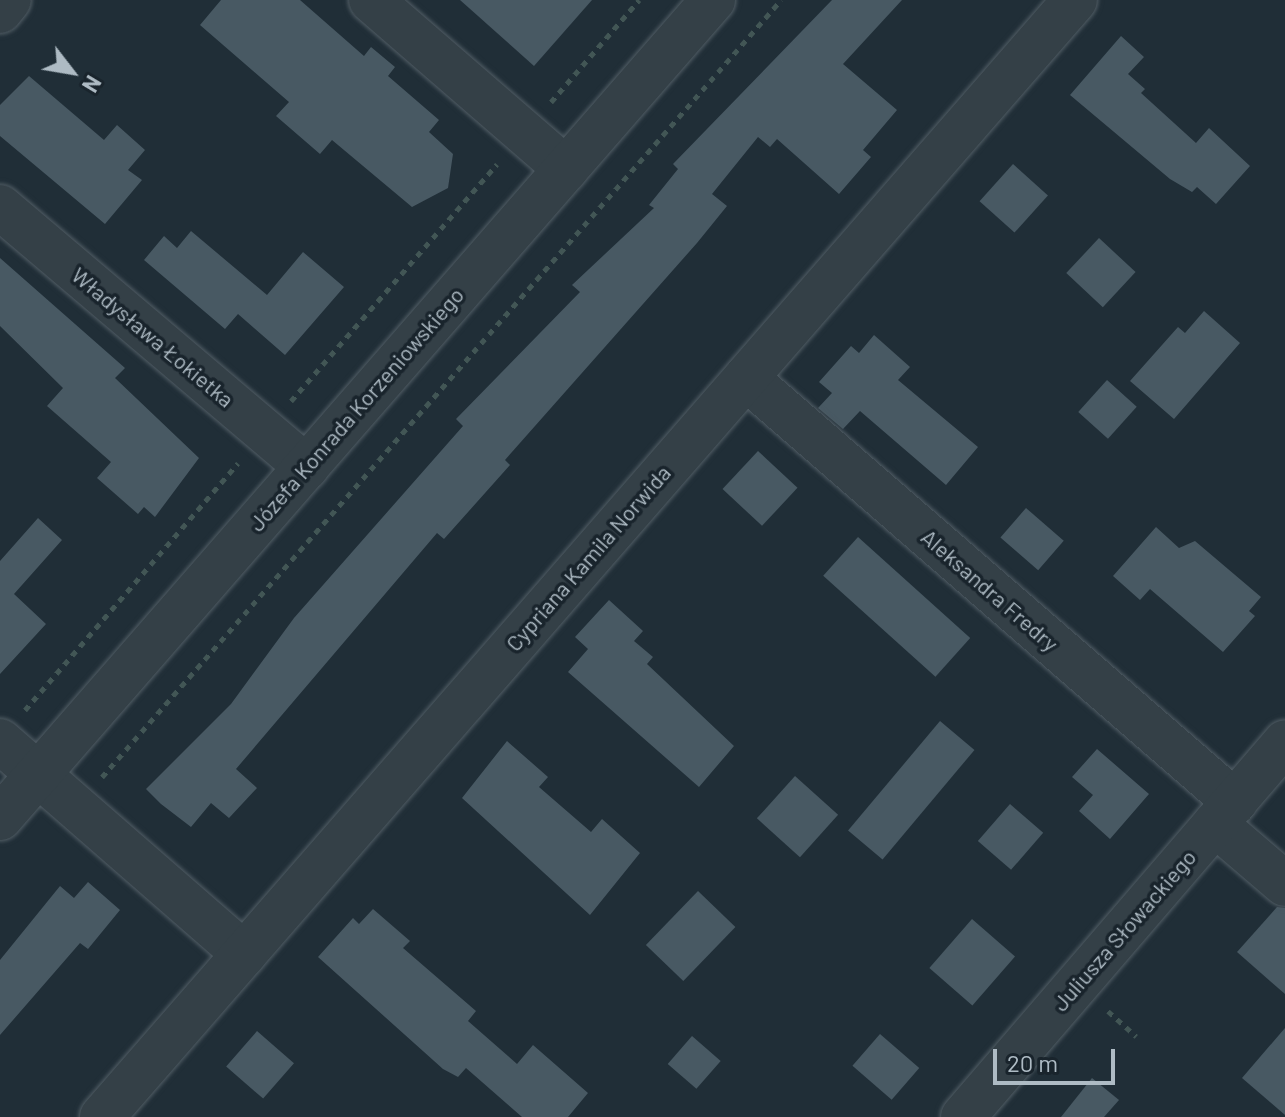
<!DOCTYPE html>
<html>
<head>
<meta charset="utf-8">
<style>
  body { margin:0 }
  #map { position:relative; width:1285px; height:1117px; overflow:hidden; background:#202e37; font-family:Barlow,sans-serif }
  div>[style] { position:absolute }
  .building>* { inset:0; background:#485963; transform-origin:0 0 }
  .path>* { height:5px; margin-top:-2.5px; transform-origin:0; background:repeating-linear-gradient(90deg,#425655 0 6px,transparent 0 12px) }
  .roads { filter:drop-shadow(0 0 2px #515d65) drop-shadow(0 0 2px #515d65) }
  .minor>* { height:44px; margin:-22px; padding:0 22px; transform-origin:22px; border-radius:22px; background:#344047 }
  span { translate:-50% -50%; white-space:nowrap; text-align:center; line-height:1.15; -webkit-text-stroke:7px #19242c; paint-order:stroke }
  .street-label { font-size:22px; color:#aebbc4 }
  .north { position:absolute; left:32px; top:32px; width:80px; height:80px; -webkit-text-stroke:6px #19242c; paint-order:stroke; rotate:121deg; font-size:22px; font-weight:700; line-height:32px; text-align:center; color:#aebbc4 }
  .north::after { content:''; display:block; margin:auto; width:28px; height:36px; background:#aebbc4; clip-path:polygon(50% 0,100% 100%,50% 72%,0 100%) }
  .scale { position:absolute; left:993px; top:1049px; width:122px; height:36px; box-sizing:border-box; border:4px solid #aebbc4; border-top:0; padding-left:10px; font-size:24px; line-height:28px; white-space:nowrap; color:#aebbc4; -webkit-text-stroke:6px #19242c; paint-order:stroke }
</style>
</head>
<body>
<div id="map">
  <div class="building">
    <i style="clip-path:polygon(221px 0,300px 0,364px 56px,371px 47px,395px 67px,388px 76px,439px 120px,429px 132px,453px 154px,448px 188px,412px 207px,332px 140px,320px 154px,276px 116px,289px 102px,200px 25px)"></i>
    <i style="clip-path:polygon(460px 0,592px 0,534px 66px)"></i>
    <i style="clip-path:polygon(832px 0,902px 0,843px 64px,897px 110px,863px 150px,871px 157px,839px 194px,777px 139px,770px 147px,758px 137px,712px 194px,727px 206px,697px 243px,505px 460px,510px 465px,444px 539px,437px 533px,236px 769px,257px 788px,229px 818px,211px 803px,191px 827px,161px 804px,146px 789px,231px 704px,294px 618px,463px 426px,456px 419px,580px 292px,572px 285px,654px 208px,649px 205px,678px 169px,673px 164px)"></i>
    <i style="clip-path:polygon(1121px 36px,1144px 57px,1128px 74px,1145px 89px,1141px 93px,1196px 143px,1209px 128px,1250px 166px,1216px 204px,1197px 187px,1192px 192px,1170px 179px,1070px 95px)"></i>
    <i style="clip-path:polygon(29px 76px,104px 140px,117px 125px,145px 150px,128px 170px,142px 180px,105px 224px,0 136px,0 105px)"></i>
    <i style="left:1013px;top:164px;width:47px;height:50px;rotate:42deg"></i>
    <i style="clip-path:polygon(191px 231px,267px 295px,303px 252px,344px 287px,285px 355px,238px 314px,225px 329px,144px 260px,164px 236px,177px 248px)"></i>
    <i style="left:1099px;top:238px;width:50px;height:48px;rotate:43deg"></i>
    <i style="clip-path:polygon(0 258px,125px 368px,115px 378px,199px 458px,155px 517px,144px 507px,138px 514px,97px 478px,111px 462px,47px 406px,63px 388px,0 326px)"></i>
    <i style="clip-path:polygon(1204px 311px,1240px 343px,1174px 419px,1130px 381px,1178px 327px,1185px 333px)"></i>
    <i style="clip-path:polygon(874px 335px,910px 367px,898px 380px,978px 447px,946px 485px,860px 411px,843px 429px,818px 408px,832px 393px,819px 382px,851px 346px,859px 353px)"></i>
    <i style="left:1107px;top:380px;width:40px;height:43px;rotate:42deg"></i>
    <i style="left:758px;top:451px;width:54px;height:52px;rotate:43deg"></i>
    <i style="left:1026px;top:508px;width:50px;height:39px;rotate:41deg"></i>
    <i style="clip-path:polygon(38px 518px,62px 540px,14px 594px,46px 624px,0 674px,0 561px)"></i>
    <i style="clip-path:polygon(1156px 527px,1179px 548px,1195px 541px,1261px 597px,1249px 611px,1255px 616px,1223px 652px,1150px 589px,1140px 600px,1113px 576px)"></i>
    <i style="left:858px;top:537px;width:151px;height:52px;rotate:42deg"></i>
    <i style="clip-path:polygon(609px 600px,643px 631px,634px 641px,653px 657px,647px 664px,734px 746px,699px 787px,568px 672px,588px 649px,575px 637px)"></i>
    <i style="left:940px;top:721px;width:45px;height:143px;rotate:40deg"></i>
    <i style="clip-path:polygon(507px 741px,548px 777px,539px 787px,591px 832px,602px 819px,640px 853px,590px 915px,462px 798px)"></i>
    <i style="clip-path:polygon(1097px 749px,1149px 794px,1110px 839px,1079px 811px,1093px 795px,1072px 777px)"></i>
    <i style="left:795px;top:776px;width:58px;height:57px;rotate:42deg"></i>
    <i style="left:1010px;top:804px;width:44px;height:49px;rotate:41deg"></i>
    <i style="clip-path:polygon(88px 882px,120px 910px,88px 949px,80px 943px,0 1035px,0 960px,60px 886px,74px 898px)"></i>
    <i style="left:698px;top:891px;width:52px;height:75px;rotate:44deg"></i>
    <i style="clip-path:polygon(1277px 907px,1285px 908px,1285px 994px,1237px 952px)"></i>
    <i style="clip-path:polygon(373px 909px,410px 941px,403px 948px,476px 1011px,468px 1021px,517px 1064px,533px 1045px,588px 1093px,568px 1117px,522px 1117px,466px 1068px,458px 1077px,443px 1069px,318px 957px,353px 918px,359px 924px)"></i>
    <i style="left:972px;top:919px;width:57px;height:65px;rotate:41deg"></i>
    <i style="clip-path:polygon(1285px 1028px,1285px 1115px,1242px 1078px)"></i>
    <i style="left:257px;top:1031px;width:49px;height:47px;rotate:41deg"></i>
    <i style="left:880px;top:1034px;width:52px;height:42px;rotate:41deg"></i>
    <i style="left:692px;top:1036px;width:38px;height:37px;rotate:41deg"></i>
    <i style="clip-path:polygon(1092px 1078px,1119px 1100px,1104px 1117px,1061px 1117px)"></i>
  </div>
  <div class="path">
    <i style="left:551px;top:102px;width:135px;rotate:-49.2deg"></i>
    <i style="left:291px;top:401px;width:314px;rotate:-49deg"></i>
    <i style="left:25px;top:710px;width:326px;rotate:-49.2deg"></i>
    <i style="left:102px;top:777px;width:1032px;rotate:-48.85deg"></i>
    <i style="left:1108px;top:1011px;width:38px;rotate:42deg"></i>
  </div>
  <div class="roads">
    <div class="minor">
      <i style="left:371px;top:0;width:258px;rotate:40.9deg"></i>
      <i style="left:0;top:11px;width:14px;rotate:-51deg"></i>
      <i style="left:0;top:207px;width:402px;rotate:40.3deg"></i>
      <i style="left:746px;top:378px;width:647px;rotate:40.93deg"></i>
      <i style="left:0;top:741px;width:324px;rotate:41.1deg"></i>
      <i style="left:0;top:818px;width:1085px;rotate:-48.92deg"></i>
      <i style="left:1215px;top:824px;width:92px;rotate:40.6deg"></i>
      <i style="left:102px;top:1117px;width:1481px;rotate:-48.94deg"></i>
      <i style="left:963px;top:1117px;width:494px;rotate:-49.3deg"></i>
    </div>
  </div>
  <div class="street-label">
    <span style="left:153px;top:337px;rotate:40deg">Władysława Łokietka</span>
    <span style="left:356px;top:409px;rotate:-49deg">Józefa Konrada Korzeniowskiego</span>
    <span style="left:588px;top:558px;rotate:-49deg">Cypriana Kamila Norwida</span>
    <span style="left:990px;top:590px;rotate:41deg">Aleksandra Fredry</span>
    <span style="left:1124px;top:930px;rotate:-49deg">Juliusza Słowackiego</span>
  </div>
  <div class="north">N</div>
  <div class="scale">20 m</div>
</div>
</body>
</html>
